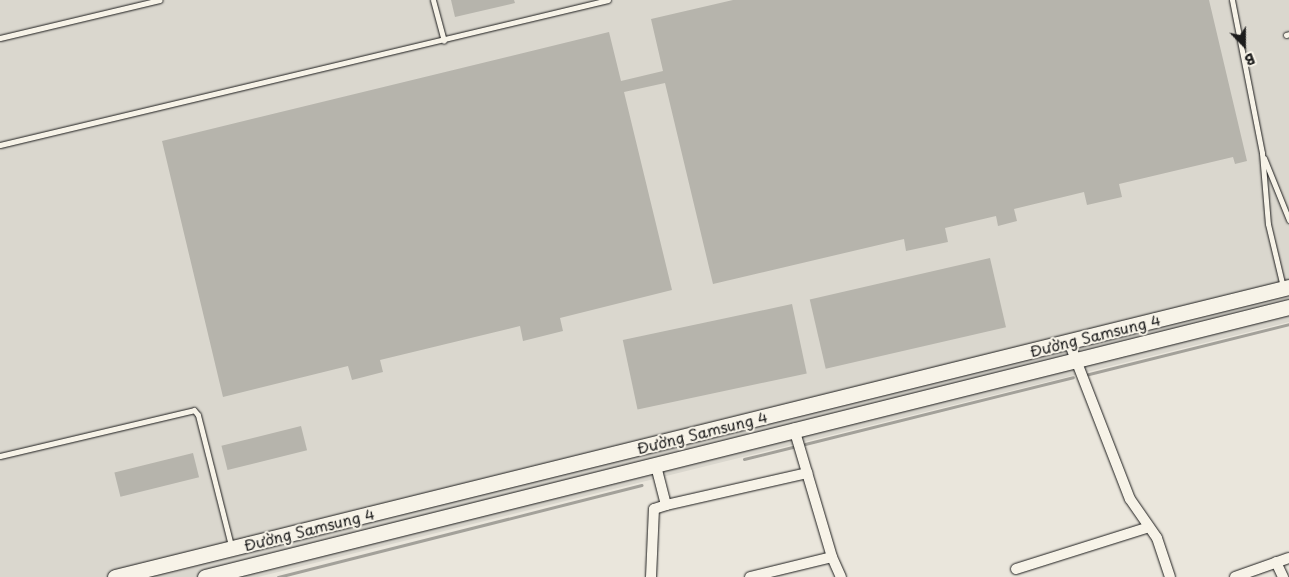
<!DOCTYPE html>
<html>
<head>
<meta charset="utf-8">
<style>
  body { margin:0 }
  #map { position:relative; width:1289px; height:577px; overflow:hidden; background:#eae6dc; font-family:"Playpen Sans",sans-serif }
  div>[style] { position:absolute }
  .built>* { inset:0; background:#dad7ce }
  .stream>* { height:3px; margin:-1.5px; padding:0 1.5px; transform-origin:1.5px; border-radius:1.5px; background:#a3a19a }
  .building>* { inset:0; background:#b6b4ac; transform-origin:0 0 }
  .roads { filter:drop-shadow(0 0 1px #1c1c1c) drop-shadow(0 0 1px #1c1c1c) }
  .lane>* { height:5px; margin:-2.5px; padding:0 2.5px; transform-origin:2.5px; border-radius:2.5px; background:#f7f3e8 }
  .street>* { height:10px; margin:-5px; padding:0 5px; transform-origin:5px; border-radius:5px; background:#f7f3e8 }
  .secondary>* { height:15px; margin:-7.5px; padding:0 7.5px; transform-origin:7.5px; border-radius:7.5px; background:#f7f3e8 }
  span { translate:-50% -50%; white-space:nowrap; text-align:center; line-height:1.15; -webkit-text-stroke:4px #f7f3e8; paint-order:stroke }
  .street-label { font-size:15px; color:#1c1c1c }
  .north { position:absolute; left:1219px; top:20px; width:50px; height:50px; -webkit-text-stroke:4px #f7f3e8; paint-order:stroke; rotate:158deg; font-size:14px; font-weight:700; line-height:20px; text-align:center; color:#1c1c1c }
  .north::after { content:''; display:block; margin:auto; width:18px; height:22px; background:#1c1c1c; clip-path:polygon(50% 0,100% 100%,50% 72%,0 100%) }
</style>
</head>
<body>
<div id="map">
  <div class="built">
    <i style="clip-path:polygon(0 0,1289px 0,1289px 322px,258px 577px,0 577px)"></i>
  </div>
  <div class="stream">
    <i style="left:1085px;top:375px;width:210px;rotate:-14deg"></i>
    <i style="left:805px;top:444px;width:276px;rotate:-14deg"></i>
    <i style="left:744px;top:459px;width:50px;rotate:-13.8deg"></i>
    <i style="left:278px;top:577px;width:375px;rotate:-14.2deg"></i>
  </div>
  <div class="building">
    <i style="clip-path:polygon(451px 0,514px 0,515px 3px,455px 17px)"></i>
    <i style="clip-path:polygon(733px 0,1209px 0,1247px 161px,1235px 164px,1233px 157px,1119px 184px,1122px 197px,1087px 205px,1084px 192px,1014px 209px,1017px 221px,998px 226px,996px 216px,945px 228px,948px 242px,906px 251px,904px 239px,713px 284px,665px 83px,624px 92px,672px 290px,560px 318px,563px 331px,523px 341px,520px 326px,380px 360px,383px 372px,352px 380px,348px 366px,223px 397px,162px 141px,609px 32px,621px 81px,663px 71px,651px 19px)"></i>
    <i style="left:990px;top:258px;width:71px;height:185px;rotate:77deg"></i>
    <i style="left:792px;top:304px;width:71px;height:173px;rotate:78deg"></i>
    <i style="left:301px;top:426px;width:25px;height:82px;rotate:76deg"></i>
    <i style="left:193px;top:453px;width:25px;height:81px;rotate:76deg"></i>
  </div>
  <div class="roads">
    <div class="lane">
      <i style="left:433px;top:0;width:42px;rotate:75deg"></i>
      <i style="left:1232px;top:0;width:156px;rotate:78.9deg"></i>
      <i style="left:1262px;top:153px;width:71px;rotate:85.2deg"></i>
      <i style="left:1268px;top:224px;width:65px;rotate:76.6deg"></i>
      <i style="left:1286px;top:35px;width:3px;rotate:-18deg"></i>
      <i style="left:0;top:38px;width:164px;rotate:-13.4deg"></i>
      <i style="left:0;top:145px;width:625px;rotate:-13.41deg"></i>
      <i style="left:1264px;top:158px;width:67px;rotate:68deg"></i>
      <i style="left:0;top:456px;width:199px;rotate:-13.3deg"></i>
      <i style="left:194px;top:410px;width:6px;rotate:51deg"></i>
      <i style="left:198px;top:415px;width:134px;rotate:75.8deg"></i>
    </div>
    <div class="street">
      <i style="left:1069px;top:342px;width:168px;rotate:68.8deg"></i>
      <i style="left:1130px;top:499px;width:47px;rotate:55.3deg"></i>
      <i style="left:1157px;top:538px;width:41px;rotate:71.6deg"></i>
      <i style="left:666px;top:505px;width:145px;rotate:-12.8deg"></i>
      <i style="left:832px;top:557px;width:22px;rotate:66deg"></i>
      <i style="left:1276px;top:562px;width:17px;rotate:65deg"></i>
      <i style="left:1016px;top:569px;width:139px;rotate:-17.5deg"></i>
      <i style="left:651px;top:577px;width:68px;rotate:-87.5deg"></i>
      <i style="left:654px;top:509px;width:13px;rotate:-18deg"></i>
      <i style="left:666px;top:505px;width:40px;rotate:-104.4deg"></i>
      <i style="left:750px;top:577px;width:84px;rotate:-13.7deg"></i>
      <i style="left:832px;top:557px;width:134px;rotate:-106.5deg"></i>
      <i style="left:1235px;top:577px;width:57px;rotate:-19.4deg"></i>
    </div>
    <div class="secondary">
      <i style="left:115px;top:577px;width:1209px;rotate:-13.88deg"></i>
      <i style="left:205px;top:577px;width:1117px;rotate:-13.99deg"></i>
    </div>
  </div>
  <div class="street-label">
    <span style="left:1095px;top:335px;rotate:-14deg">Đường Samsung 4</span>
    <span style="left:702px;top:432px;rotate:-14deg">Đường Samsung 4</span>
    <span style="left:309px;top:529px;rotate:-14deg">Đường Samsung 4</span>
  </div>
  <div class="north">B</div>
</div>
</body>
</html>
